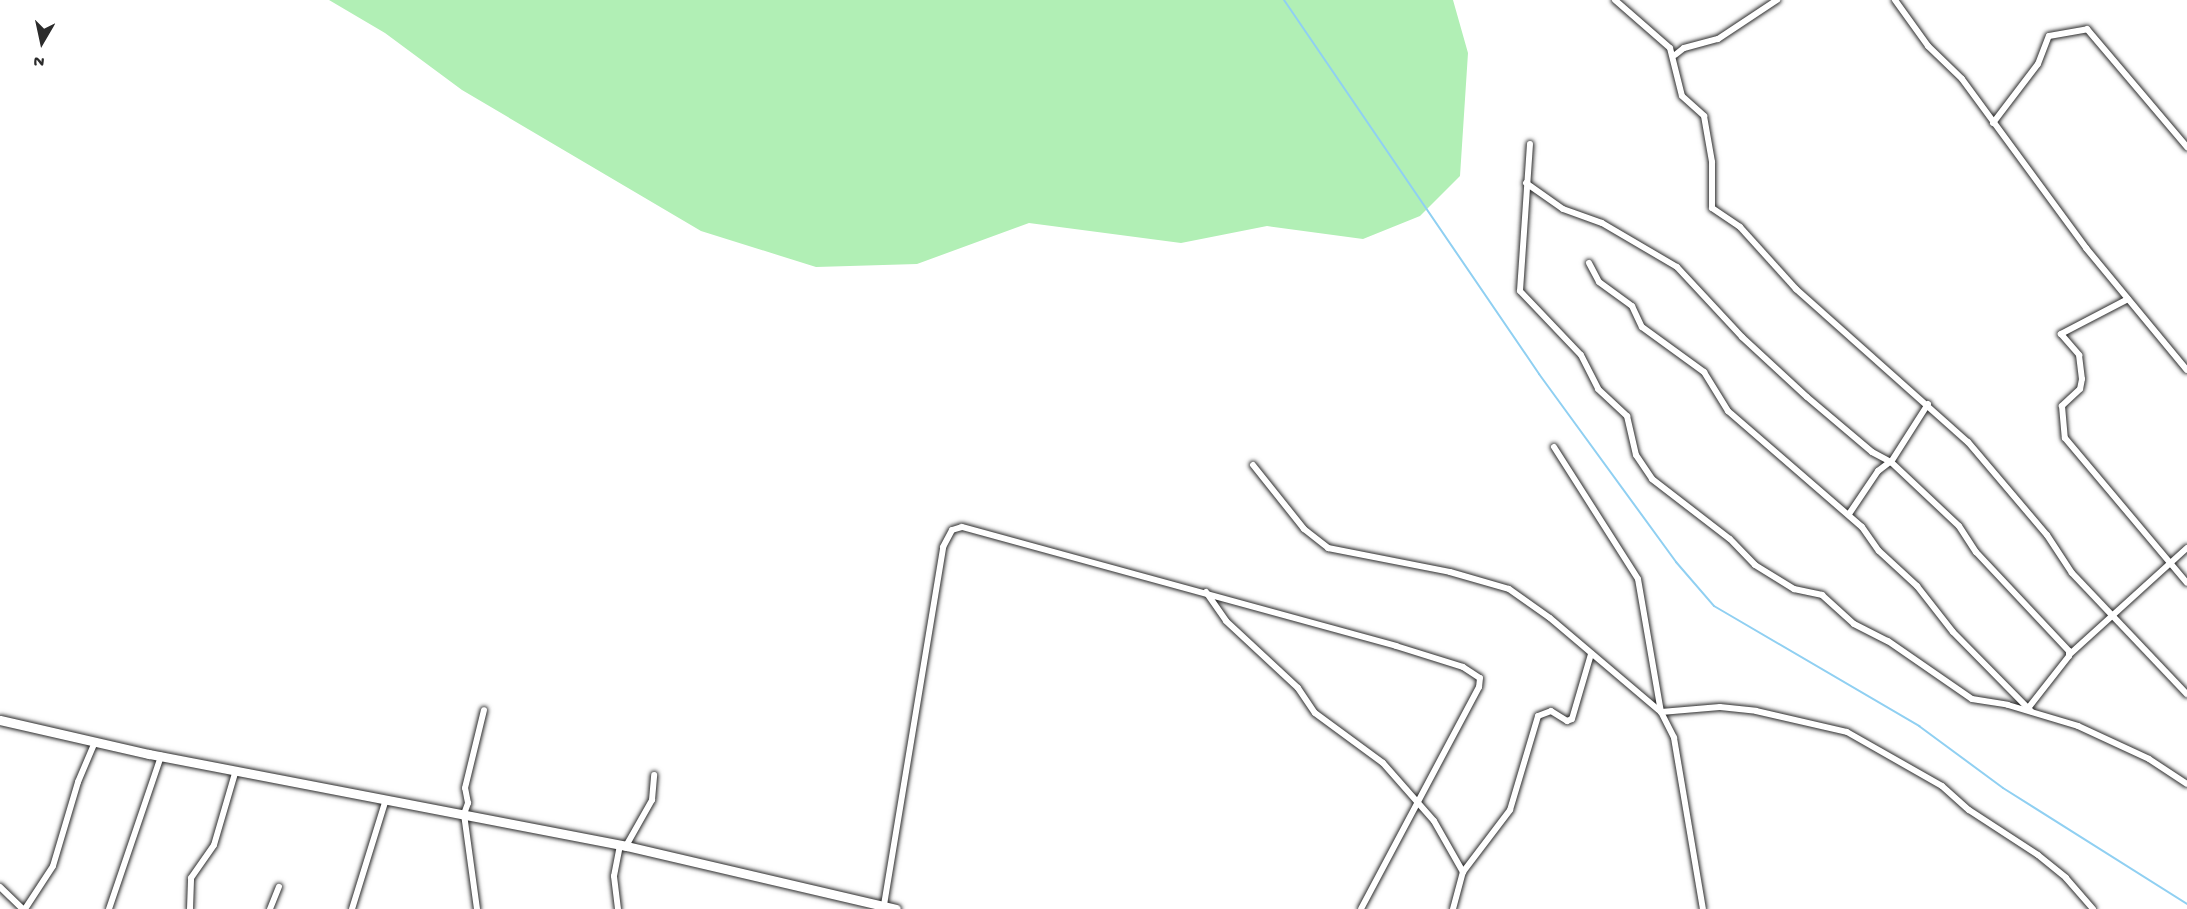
<!DOCTYPE html>
<html>
<head>
<meta charset="utf-8">
<style>
  body { margin:0 }
  #map { position:relative; width:2187px; height:909px; overflow:hidden; background:#fff; font-family:"Gochi Hand",sans-serif }
  div>[style] { position:absolute }
  .green>* { inset:0; background:#b1efb5 }
  .stream>* { height:2px; margin:-1px; padding:0 1px; transform-origin:1px; border-radius:1px; background:#90d0f2 }
  .roads { filter:drop-shadow(0 0 2px #2b2b2b) drop-shadow(0 0 2px #2b2b2b) }
  .street>* { height:6px; margin:-3px; padding:0 3px; transform-origin:3px; border-radius:3px; background:#fff }
  .secondary>* { height:9px; margin:-4.5px; padding:0 4.5px; transform-origin:4.5px; border-radius:4.5px; background:#fff }
  span { translate:-50% -50%; white-space:nowrap; text-align:center; line-height:1.15; -webkit-text-stroke:4.5px #fff; paint-order:stroke }
  .north { position:absolute; left:12px; top:12px; width:60px; height:60px; -webkit-text-stroke:4px #fff; paint-order:stroke; rotate:189deg; font-size:16px; font-weight:700; line-height:24px; text-align:center; color:#2b2b2b }
  .north::after { content:''; display:block; margin:auto; width:21px; height:27px; background:#2b2b2b; clip-path:polygon(50% 0,100% 100%,50% 72%,0 100%) }
</style>
</head>
<body>
<div id="map">
  <div class="green">
    <i style="clip-path:polygon(329px 0,1453px 0,1468px 53px,1460px 176px,1420px 216px,1363px 239px,1267px 226px,1181px 243px,1029px 223px,917px 264px,816px 267px,701px 231px,462px 90px,385px 33px)"></i>
  </div>
  <div class="stream">
    <i style="left:1284px;top:0;width:453px;rotate:55.7deg"></i>
    <i style="left:1539px;top:374px;width:233px;rotate:53.9deg"></i>
    <i style="left:1676px;top:562px;width:58px;rotate:49.2deg"></i>
    <i style="left:1714px;top:606px;width:238px;rotate:30.3deg"></i>
    <i style="left:1919px;top:726px;width:104px;rotate:36.4deg"></i>
    <i style="left:2003px;top:788px;width:218px;rotate:32.2deg"></i>
  </div>
  <div class="roads">
    <div class="street">
      <i style="left:1615px;top:0;width:73px;rotate:41.1deg"></i>
      <i style="left:1670px;top:48px;width:49px;rotate:76deg"></i>
      <i style="left:1682px;top:96px;width:30px;rotate:42deg"></i>
      <i style="left:1704px;top:116px;width:47px;rotate:80.1deg"></i>
      <i style="left:1712px;top:162px;width:46px;rotate:90deg"></i>
      <i style="left:1712px;top:208px;width:34px;rotate:34deg"></i>
      <i style="left:1740px;top:227px;width:84px;rotate:47.9deg"></i>
      <i style="left:1796px;top:289px;width:230px;rotate:41.7deg"></i>
      <i style="left:1968px;top:442px;width:122px;rotate:49.7deg"></i>
      <i style="left:2047px;top:535px;width:45px;rotate:56.7deg"></i>
      <i style="left:2072px;top:573px;width:167px;rotate:46.5deg"></i>
      <i style="left:1895px;top:0;width:57px;rotate:54.3deg"></i>
      <i style="left:1928px;top:46px;width:47px;rotate:44.1deg"></i>
      <i style="left:1962px;top:79px;width:210px;rotate:53.7deg"></i>
      <i style="left:2086px;top:248px;width:158px;rotate:50.4deg"></i>
      <i style="left:1675px;top:55px;width:11px;rotate:-38deg"></i>
      <i style="left:1684px;top:48px;width:35px;rotate:-15deg"></i>
      <i style="left:1718px;top:39px;width:71px;rotate:-33.5deg"></i>
      <i style="left:1993px;top:123px;width:74px;rotate:-52.7deg"></i>
      <i style="left:2038px;top:64px;width:30px;rotate:-69deg"></i>
      <i style="left:2049px;top:36px;width:39px;rotate:-10deg"></i>
      <i style="left:2087px;top:29px;width:155px;rotate:49.7deg"></i>
      <i style="left:1530px;top:144px;width:147px;rotate:93.9deg"></i>
      <i style="left:1520px;top:291px;width:88px;rotate:46.4deg"></i>
      <i style="left:1581px;top:355px;width:38px;rotate:63deg"></i>
      <i style="left:1598px;top:389px;width:40px;rotate:43deg"></i>
      <i style="left:1627px;top:416px;width:40px;rotate:77deg"></i>
      <i style="left:1636px;top:455px;width:29px;rotate:56deg"></i>
      <i style="left:1652px;top:479px;width:98px;rotate:37.6deg"></i>
      <i style="left:1730px;top:539px;width:36px;rotate:46deg"></i>
      <i style="left:1755px;top:565px;width:46px;rotate:31.6deg"></i>
      <i style="left:1794px;top:589px;width:29px;rotate:12deg"></i>
      <i style="left:1822px;top:595px;width:43px;rotate:42.2deg"></i>
      <i style="left:1854px;top:624px;width:38px;rotate:27deg"></i>
      <i style="left:1888px;top:641px;width:102px;rotate:34.6deg"></i>
      <i style="left:1972px;top:699px;width:36px;rotate:9deg"></i>
      <i style="left:2008px;top:705px;width:73px;rotate:16.7deg"></i>
      <i style="left:2078px;top:726px;width:78px;rotate:24.9deg"></i>
      <i style="left:2149px;top:759px;width:45px;rotate:33.3deg"></i>
      <i style="left:1526px;top:183px;width:45px;rotate:35.1deg"></i>
      <i style="left:1563px;top:209px;width:41px;rotate:19.7deg"></i>
      <i style="left:1602px;top:223px;width:87px;rotate:30.4deg"></i>
      <i style="left:1677px;top:267px;width:96px;rotate:47.1deg"></i>
      <i style="left:1742px;top:337px;width:88px;rotate:42.7deg"></i>
      <i style="left:1807px;top:397px;width:85px;rotate:40.2deg"></i>
      <i style="left:1872px;top:452px;width:21px;rotate:28deg"></i>
      <i style="left:1589px;top:263px;width:21px;rotate:62deg"></i>
      <i style="left:1599px;top:282px;width:41px;rotate:36deg"></i>
      <i style="left:1632px;top:306px;width:23px;rotate:65deg"></i>
      <i style="left:1642px;top:327px;width:77px;rotate:36deg"></i>
      <i style="left:1704px;top:372px;width:46px;rotate:58.4deg"></i>
      <i style="left:1728px;top:411px;width:177px;rotate:40.9deg"></i>
      <i style="left:1862px;top:527px;width:29px;rotate:55deg"></i>
      <i style="left:1879px;top:551px;width:52px;rotate:42.6deg"></i>
      <i style="left:1917px;top:586px;width:58px;rotate:52deg"></i>
      <i style="left:1953px;top:632px;width:111px;rotate:45.4deg"></i>
      <i style="left:2128px;top:299px;width:76px;rotate:152.4deg"></i>
      <i style="left:2061px;top:334px;width:28px;rotate:49deg"></i>
      <i style="left:2079px;top:355px;width:24px;rotate:83deg"></i>
      <i style="left:2082px;top:379px;width:10px;rotate:101deg"></i>
      <i style="left:2080px;top:389px;width:25px;rotate:137deg"></i>
      <i style="left:2062px;top:406px;width:32px;rotate:85deg"></i>
      <i style="left:2065px;top:438px;width:189px;rotate:49.9deg"></i>
      <i style="left:1928px;top:404px;width:69px;rotate:122.5deg"></i>
      <i style="left:1891px;top:462px;width:93px;rotate:43.3deg"></i>
      <i style="left:1959px;top:526px;width:31px;rotate:57deg"></i>
      <i style="left:1976px;top:552px;width:136px;rotate:46.8deg"></i>
      <i style="left:2069px;top:651px;width:5px;rotate:90deg"></i>
      <i style="left:2069px;top:656px;width:65px;rotate:128.1deg"></i>
      <i style="left:1554px;top:447px;width:156px;rotate:57.5deg"></i>
      <i style="left:1638px;top:579px;width:135px;rotate:80.2deg"></i>
      <i style="left:1661px;top:712px;width:59px;rotate:-4.8deg"></i>
      <i style="left:1720px;top:707px;width:36px;rotate:6deg"></i>
      <i style="left:1756px;top:711px;width:93px;rotate:13deg"></i>
      <i style="left:1847px;top:732px;width:109px;rotate:29.6deg"></i>
      <i style="left:1942px;top:786px;width:36px;rotate:42deg"></i>
      <i style="left:1969px;top:810px;width:82px;rotate:33.1deg"></i>
      <i style="left:2038px;top:855px;width:36px;rotate:39deg"></i>
      <i style="left:2066px;top:878px;width:41px;rotate:48.9deg"></i>
      <i style="left:1253px;top:465px;width:82px;rotate:51.4deg"></i>
      <i style="left:1304px;top:529px;width:31px;rotate:38deg"></i>
      <i style="left:1328px;top:548px;width:124px;rotate:11.1deg"></i>
      <i style="left:1450px;top:572px;width:61px;rotate:16.1deg"></i>
      <i style="left:1509px;top:589px;width:50px;rotate:35.3deg"></i>
      <i style="left:1550px;top:618px;width:145px;rotate:40.3deg"></i>
      <i style="left:1661px;top:712px;width:29px;rotate:63deg"></i>
      <i style="left:1674px;top:738px;width:173px;rotate:80.4deg"></i>
      <i style="left:1849px;top:514px;width:52px;rotate:-56deg"></i>
      <i style="left:1878px;top:471px;width:15px;rotate:-37deg"></i>
      <i style="left:1206px;top:592px;width:35px;rotate:55deg"></i>
      <i style="left:1226px;top:621px;width:98px;rotate:42.9deg"></i>
      <i style="left:1298px;top:688px;width:30px;rotate:56deg"></i>
      <i style="left:1315px;top:713px;width:84px;rotate:36.3deg"></i>
      <i style="left:1383px;top:763px;width:77px;rotate:48.7deg"></i>
      <i style="left:1434px;top:821px;width:59px;rotate:60.4deg"></i>
      <i style="left:2070px;top:654px;width:158px;rotate:-42.2deg"></i>
      <i style="left:626px;top:846px;width:53px;rotate:-60.5deg"></i>
      <i style="left:652px;top:800px;width:25px;rotate:-85deg"></i>
      <i style="left:0;top:887px;width:32px;rotate:44deg"></i>
      <i style="left:884px;top:905px;width:363px;rotate:-80.6deg"></i>
      <i style="left:943px;top:547px;width:19px;rotate:-62deg"></i>
      <i style="left:952px;top:530px;width:10px;rotate:-17deg"></i>
      <i style="left:962px;top:527px;width:450px;rotate:15.3deg"></i>
      <i style="left:1396px;top:646px;width:70px;rotate:17.4deg"></i>
      <i style="left:1463px;top:667px;width:20px;rotate:33deg"></i>
      <i style="left:1480px;top:678px;width:9px;rotate:96deg"></i>
      <i style="left:1479px;top:687px;width:251px;rotate:118deg"></i>
      <i style="left:25px;top:909px;width:51px;rotate:-56.9deg"></i>
      <i style="left:53px;top:866px;width:88px;rotate:-73.4deg"></i>
      <i style="left:78px;top:782px;width:43px;rotate:-67deg"></i>
      <i style="left:109px;top:909px;width:162px;rotate:-71.2deg"></i>
      <i style="left:190px;top:909px;width:31px;rotate:-88deg"></i>
      <i style="left:191px;top:878px;width:40px;rotate:-55.1deg"></i>
      <i style="left:214px;top:845px;width:78px;rotate:-73.7deg"></i>
      <i style="left:270px;top:909px;width:24px;rotate:-68deg"></i>
      <i style="left:352px;top:909px;width:115px;rotate:-72.8deg"></i>
      <i style="left:477px;top:909px;width:96px;rotate:-97.8deg"></i>
      <i style="left:464px;top:814px;width:12px;rotate:-70deg"></i>
      <i style="left:468px;top:803px;width:15px;rotate:-101deg"></i>
      <i style="left:465px;top:788px;width:80px;rotate:-76.3deg"></i>
      <i style="left:618px;top:909px;width:33px;rotate:-97deg"></i>
      <i style="left:614px;top:876px;width:31px;rotate:-79deg"></i>
      <i style="left:1453px;top:909px;width:38px;rotate:-75deg"></i>
      <i style="left:1463px;top:872px;width:78px;rotate:-52.8deg"></i>
      <i style="left:1510px;top:810px;width:98px;rotate:-73.4deg"></i>
      <i style="left:1538px;top:716px;width:14px;rotate:-21deg"></i>
      <i style="left:1551px;top:711px;width:19px;rotate:32deg"></i>
      <i style="left:1567px;top:721px;width:5px;rotate:-22deg"></i>
      <i style="left:1572px;top:719px;width:68px;rotate:-73.7deg"></i>
    </div>
    <div class="secondary">
      <i style="left:0;top:720px;width:153px;rotate:12.9deg"></i>
      <i style="left:149px;top:754px;width:486px;rotate:10.9deg"></i>
      <i style="left:626px;top:846px;width:277px;rotate:13.1deg"></i>
    </div>
  </div>
  <div class="north">N</div>
</div>
</body>
</html>
